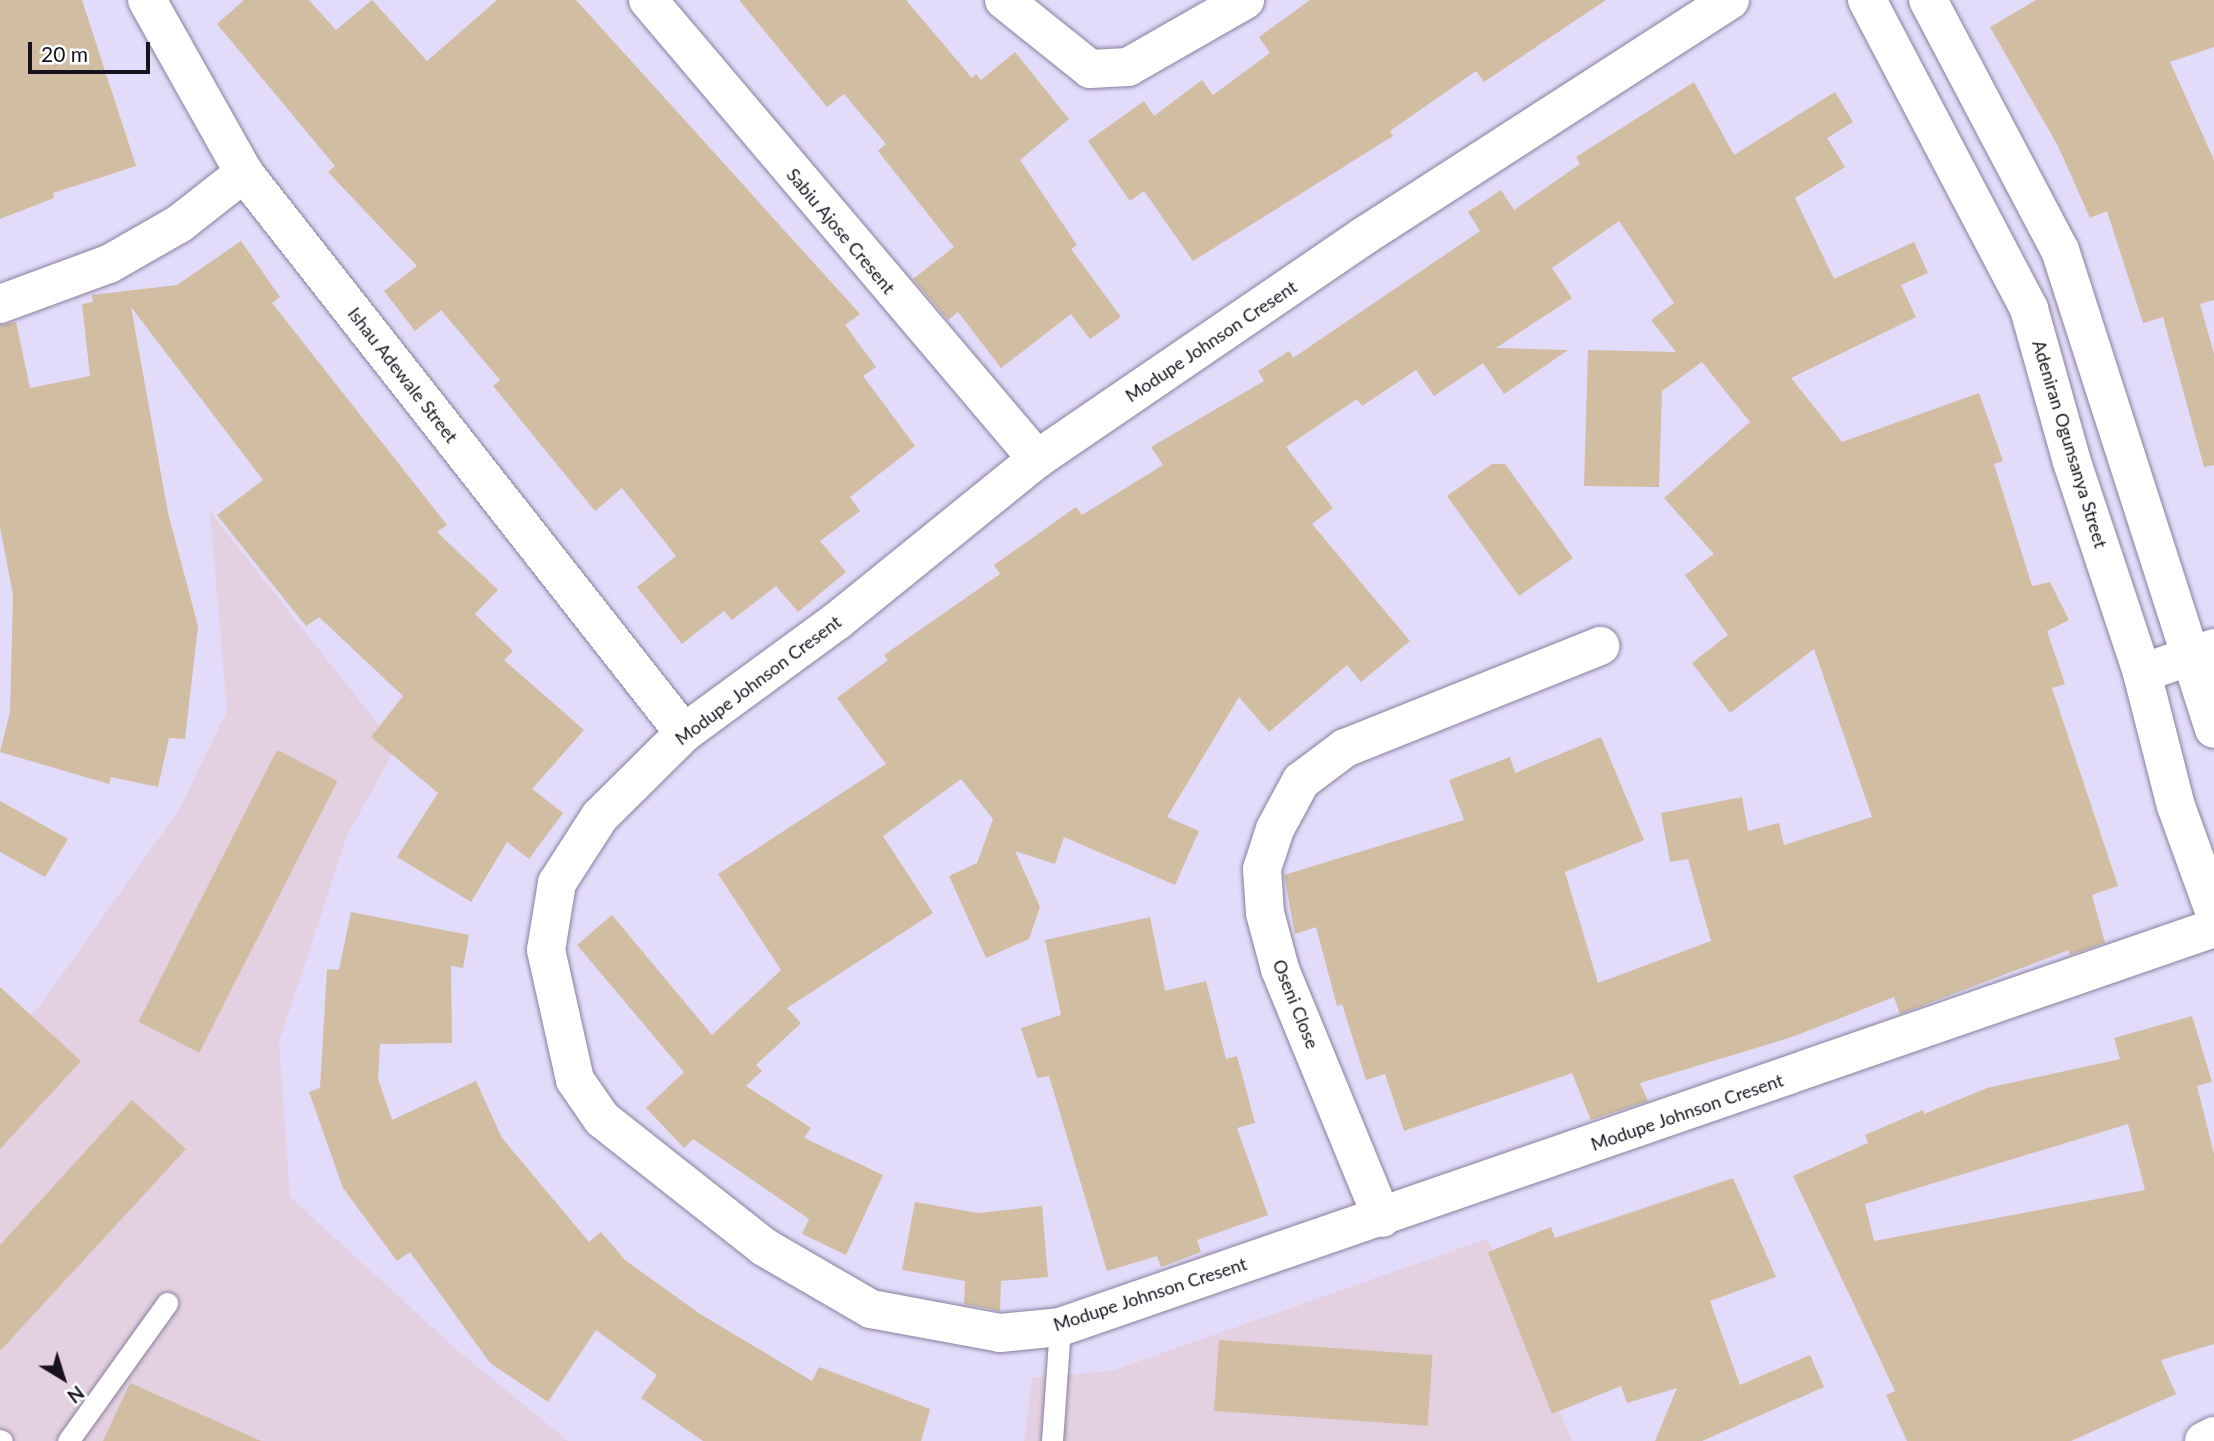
<!DOCTYPE html>
<html>
<head>
<meta charset="utf-8">
<style>
  body { margin:0 }
  #map { position:relative; width:2214px; height:1441px; overflow:hidden; background:#e3dbfa; font-family:Lato,sans-serif }
  div>[style] { position:absolute }
  .education>* { inset:0; background:#e3d0e1 }
  .building>* { inset:0; background:#d0bda2; transform-origin:0 0 }
  .roads { filter:drop-shadow(0 0 2px #88809d) drop-shadow(0 0 2px #88809d) }
  .lane>* { height:21px; margin:-10.5px; padding:0 10.5px; transform-origin:10.5px; border-radius:10.5px; background:#fff }
  .street>* { height:38px; margin:-19px; padding:0 19px; transform-origin:19px; border-radius:19px; background:#fff }
  .secondary>* { height:38px; margin:-19px; padding:0 19px; transform-origin:19px; border-radius:19px; background:#fff }
  span { translate:-50% -50%; white-space:nowrap; text-align:center; line-height:1.15; -webkit-text-stroke:5px #fff; paint-order:stroke }
  .street-label { font-size:18px; color:#16131e }
  .north { position:absolute; left:28px; top:1343px; width:70px; height:70px; -webkit-text-stroke:5px #fff; paint-order:stroke; rotate:142deg; font-size:19px; font-weight:700; line-height:28px; text-align:center; color:#16131e }
  .north::after { content:''; display:block; margin:auto; width:24px; height:32px; background:#16131e; clip-path:polygon(50% 0,100% 100%,50% 72%,0 100%) }
  .scale { position:absolute; left:28px; top:42px; width:122px; height:32px; box-sizing:border-box; border:4px solid #16131e; border-top:0; padding-left:9px; font-size:21px; line-height:24px; white-space:nowrap; color:#16131e; -webkit-text-stroke:5px #fff; paint-order:stroke }
</style>
</head>
<body>
<div id="map">
  <div class="education">
    <i style="clip-path:polygon(210px 512px,396px 747px,347px 836px,279px 1042px,290px 1197px,457px 1350px,568px 1441px,0 1441px,0 1049px,42px 1003px,180px 808px,227px 711px)"></i>
    <i style="clip-path:polygon(1487px 1239px,1572px 1441px,1024px 1441px,1032px 1378px,1111px 1371px)"></i>
  </div>
  <div class="building">
    <i style="clip-path:polygon(0 0,82px 0,136px 166px,53px 193px,54px 198px,0 219px)"></i>
    <i style="clip-path:polygon(244px 0,309px 0,336px 30px,372px 0,427px 61px,497px 0,576px 0,860px 314px,845px 325px,876px 367px,863px 376px,915px 446px,850px 497px,860px 511px,820px 541px,846px 572px,798px 612px,776px 586px,732px 620px,724px 611px,682px 644px,637px 587px,676px 556px,622px 488px,595px 511px,493px 386px,500px 380px,441px 310px,415px 331px,384px 291px,417px 266px,328px 172px,335px 166px,217px 24px)"></i>
    <i style="clip-path:polygon(739px 0,906px 0,972px 78px,976px 74px,981px 80px,1015px 52px,1069px 119px,1020px 160px,1077px 245px,1071px 249px,1121px 317px,1090px 339px,1071px 314px,1001px 368px,958px 312px,948px 320px,913px 279px,954px 247px,878px 151px,886px 144px,844px 94px,827px 107px)"></i>
    <i style="clip-path:polygon(1310px 0,1606px 0,1484px 82px,1476px 71px,1390px 131px,1393px 136px,1193px 261px,1144px 191px,1130px 201px,1088px 141px,1144px 101px,1154px 116px,1202px 80px,1213px 95px,1270px 53px,1259px 37px)"></i>
    <i style="clip-path:polygon(2036px 0,2214px 0,2214px 47px,2170px 62px,2214px 160px,2214px 300px,2200px 304px,2214px 354px,2214px 465px,2204px 467px,2163px 317px,2143px 323px,2107px 211px,2090px 218px,2058px 146px,1990px 27px)"></i>
    <i style="clip-path:polygon(1694px 82px,1734px 155px,1835px 92px,1853px 122px,1827px 138px,1845px 167px,1795px 198px,1834px 279px,1914px 242px,1928px 273px,1901px 285px,1916px 317px,1791px 378px,1842px 442px,1979px 393px,2003px 461px,1994px 464px,2032px 586px,2050px 582px,2069px 620px,2047px 631px,2065px 684px,2052px 688px,2118px 886px,2092px 895px,2105px 943px,2070px 955px,2069px 950px,1900px 1014px,1894px 997px,1792px 1037px,1640px 1083px,1648px 1101px,1591px 1120px,1572px 1073px,1404px 1131px,1385px 1074px,1366px 1080px,1342px 1004px,1337px 1006px,1316px 927px,1295px 934px,1284px 875px,1464px 820px,1449px 780px,1510px 757px,1515px 773px,1601px 737px,1644px 840px,1565px 872px,1598px 983px,1711px 941px,1688px 859px,1670px 862px,1661px 813px,1742px 797px,1748px 831px,1779px 823px,1784px 845px,1872px 817px,1814px 649px,1730px 713px,1692px 663px,1728px 635px,1685px 575px,1714px 554px,1664px 498px,1750px 422px,1702px 362px,1662px 391px,1659px 487px,1584px 486px,1588px 350px,1676px 352px,1651px 320px,1674px 303px,1619px 221px,1552px 268px,1572px 298px,1496px 348px,1568px 350px,1504px 394px,1483px 363px,1434px 396px,1416px 370px,1362px 406px,1357px 399px,1286px 447px,1333px 508px,1312px 524px,1410px 641px,1361px 682px,1347px 665px,1269px 732px,1239px 697px,1167px 817px,1199px 831px,1175px 885px,1064px 837px,1055px 864px,1015px 851px,1040px 907px,1029px 939px,986px 958px,949px 876px,977px 863px,993px 819px,961px 779px,883px 836px,933px 913px,787px 1008px,801px 1023px,756px 1065px,762px 1071px,746px 1086px,811px 1128px,804px 1138px,883px 1175px,846px 1255px,802px 1234px,809px 1219px,693px 1139px,684px 1148px,646px 1108px,684px 1072px,577px 945px,612px 915px,712px 1035px,781px 970px,718px 874px,886px 764px,837px 698px,888px 660px,884px 655px,1000px 574px,994px 565px,1076px 507px,1082px 515px,1163px 465px,1151px 447px,1264px 381px,1258px 371px,1289px 351px,1293px 358px,1480px 231px,1468px 212px,1501px 190px,1514px 210px,1580px 164px,1576px 157px)"></i>
    <i style="clip-path:polygon(241px 241px,280px 297px,272px 303px,447px 525px,437px 532px,498px 590px,475px 614px,513px 651px,504px 660px,584px 730px,532px 789px,563px 813px,529px 859px,507px 842px,471px 902px,397px 857px,438px 793px,371px 737px,403px 696px,319px 617px,306px 626px,217px 515px,263px 480px,131px 307px,168px 513px,198px 626px,185px 739px,169px 738px,158px 787px,111px 777px,109px 784px,0 752px,10px 712px,13px 595px,0 527px,0 325px,16px 322px,30px 388px,90px 376px,82px 304px,93px 302px,92px 295px,177px 285px)"></i>
    <i style="clip-path:polygon(1492px 464px,1505px 464px,1573px 558px,1519px 596px,1447px 496px)"></i>
    <i style="left:277px;top:750px;width:68px;height:305px;rotate:27deg"></i>
    <i style="clip-path:polygon(0 801px,68px 839px,45px 877px,0 852px)"></i>
    <i style="clip-path:polygon(351px 912px,469px 935px,463px 968px,451px 966px,452px 1043px,380px 1044px,378px 1079px,392px 1120px,476px 1081px,502px 1138px,589px 1242px,601px 1232px,625px 1260px,700px 1314px,812px 1381px,819px 1367px,930px 1409px,921px 1441px,703px 1441px,641px 1398px,657px 1375px,596px 1330px,548px 1402px,490px 1363px,410px 1252px,397px 1261px,343px 1188px,309px 1092px,320px 1088px,327px 969px,339px 970px)"></i>
    <i style="clip-path:polygon(1150px 917px,1165px 991px,1206px 981px,1226px 1059px,1237px 1056px,1255px 1123px,1237px 1128px,1268px 1215px,1197px 1240px,1201px 1252px,1161px 1267px,1157px 1256px,1107px 1271px,1049px 1076px,1037px 1078px,1021px 1028px,1061px 1015px,1045px 940px)"></i>
    <i style="clip-path:polygon(0 987px,81px 1061px,0 1149px)"></i>
    <i style="clip-path:polygon(evenodd,2192px 1016px,2212px 1082px,2197px 1086px,2214px 1154px,2214px 1344px,2161px 1360px,2176px 1394px,2071px 1441px,1907px 1441px,1886px 1395px,1895px 1391px,1793px 1176px,1868px 1143px,1865px 1135px,1923px 1110px,1924px 1114px,1987px 1088px,2120px 1059px,2114px 1038px,2192px 1016px,2128px 1124px,2145px 1190px,1874px 1241px,1865px 1204px,2128px 1124px)"></i>
    <i style="clip-path:polygon(132px 1100px,186px 1149px,0 1351px,0 1245px)"></i>
    <i style="clip-path:polygon(1733px 1178px,1776px 1277px,1710px 1301px,1740px 1385px,1810px 1355px,1824px 1387px,1702px 1441px,1655px 1441px,1677px 1388px,1627px 1403px,1621px 1386px,1552px 1414px,1488px 1252px,1551px 1227px,1555px 1238px)"></i>
    <i style="clip-path:polygon(915px 1202px,978px 1213px,1042px 1206px,1048px 1277px,1001px 1281px,1000px 1311px,964px 1304px,965px 1281px,902px 1270px)"></i>
    <i style="left:1219px;top:1340px;width:214px;height:71px;rotate:4deg"></i>
    <i style="clip-path:polygon(130px 1383px,261px 1441px,103px 1441px)"></i>
  </div>
  <div class="roads">
    <div class="lane">
      <i style="left:0;top:1440px;width:2px;rotate:27deg"></i>
      <i style="left:68px;top:1441px;width:170px;rotate:-54.3deg"></i>
      <i style="left:1052px;top:1441px;width:114px;rotate:-86deg"></i>
    </div>
    <div class="street">
      <i style="left:147px;top:0;width:198px;rotate:60.7deg"></i>
      <i style="left:244px;top:173px;width:712px;rotate:51.84deg"></i>
      <i style="left:648px;top:0;width:602px;rotate:49.72deg"></i>
      <i style="left:1004px;top:0;width:110px;rotate:38.7deg"></i>
      <i style="left:1090px;top:69px;width:38px;rotate:-3deg"></i>
      <i style="left:1128px;top:67px;width:135px;rotate:-29.8deg"></i>
      <i style="left:1730px;top:0;width:435px;rotate:147.2deg"></i>
      <i style="left:1364px;top:236px;width:396px;rotate:145.7deg"></i>
      <i style="left:1037px;top:459px;width:257px;rotate:141deg"></i>
      <i style="left:837px;top:621px;width:190px;rotate:143.8deg"></i>
      <i style="left:684px;top:733px;width:118px;rotate:135.3deg"></i>
      <i style="left:600px;top:816px;width:80px;rotate:122.7deg"></i>
      <i style="left:557px;top:883px;width:68px;rotate:99.3deg"></i>
      <i style="left:546px;top:950px;width:133px;rotate:77.4deg"></i>
      <i style="left:575px;top:1080px;width:47px;rotate:55.3deg"></i>
      <i style="left:602px;top:1119px;width:206px;rotate:38.3deg"></i>
      <i style="left:764px;top:1247px;width:124px;rotate:30.1deg"></i>
      <i style="left:871px;top:1309px;width:131px;rotate:10.5deg"></i>
      <i style="left:1000px;top:1333px;width:60px;rotate:-5.7deg"></i>
      <i style="left:1060px;top:1327px;width:1221px;rotate:-19.07deg"></i>
      <i style="left:0;top:304px;width:116px;rotate:-20.2deg"></i>
      <i style="left:109px;top:264px;width:81px;rotate:-29.7deg"></i>
      <i style="left:179px;top:224px;width:83px;rotate:-38.1deg"></i>
      <i style="left:2142px;top:673px;width:76px;rotate:-19.1deg"></i>
      <i style="left:1382px;top:1218px;width:269px;rotate:-112.3deg"></i>
      <i style="left:1280px;top:969px;width:58px;rotate:-105deg"></i>
      <i style="left:1265px;top:913px;width:44px;rotate:-93.9deg"></i>
      <i style="left:1262px;top:869px;width:42px;rotate:-72deg"></i>
      <i style="left:1275px;top:829px;width:55px;rotate:-61.6deg"></i>
      <i style="left:1301px;top:781px;width:55px;rotate:-36.9deg"></i>
      <i style="left:1345px;top:748px;width:275px;rotate:-21.8deg"></i>
      <i style="left:2204px;top:1441px;width:11px;rotate:-27deg"></i>
    </div>
    <div class="secondary">
      <i style="left:1867px;top:0;width:349px;rotate:62.3deg"></i>
      <i style="left:2029px;top:309px;width:159px;rotate:74.3deg"></i>
      <i style="left:2072px;top:462px;width:222px;rotate:71.6deg"></i>
      <i style="left:2142px;top:673px;width:137px;rotate:75.7deg"></i>
      <i style="left:2176px;top:806px;width:112px;rotate:70.1deg"></i>
      <i style="left:1928px;top:0;width:283px;rotate:62.2deg"></i>
      <i style="left:2060px;top:250px;width:503px;rotate:72.18deg"></i>
    </div>
  </div>
  <div class="street-label">
    <span style="left:841px;top:231px;rotate:50deg">Sabiu Ajose Cresent</span>
    <span style="left:1211px;top:341px;rotate:-34deg">Modupe Johnson Cresent</span>
    <span style="left:403px;top:375px;rotate:52deg">Ishau Adewale Street</span>
    <span style="left:2070px;top:444px;rotate:73deg">Adeniran Ogunsanya Street</span>
    <span style="left:758px;top:680px;rotate:-37deg">Modupe Johnson Cresent</span>
    <span style="left:1296px;top:1004px;rotate:68deg">Oseni Close</span>
    <span style="left:1687px;top:1112px;rotate:-19deg">Modupe Johnson Cresent</span>
    <span style="left:1150px;top:1294px;rotate:-18deg">Modupe Johnson Cresent</span>
  </div>
  <div class="north">N</div>
  <div class="scale">20 m</div>
</div>
</body>
</html>
